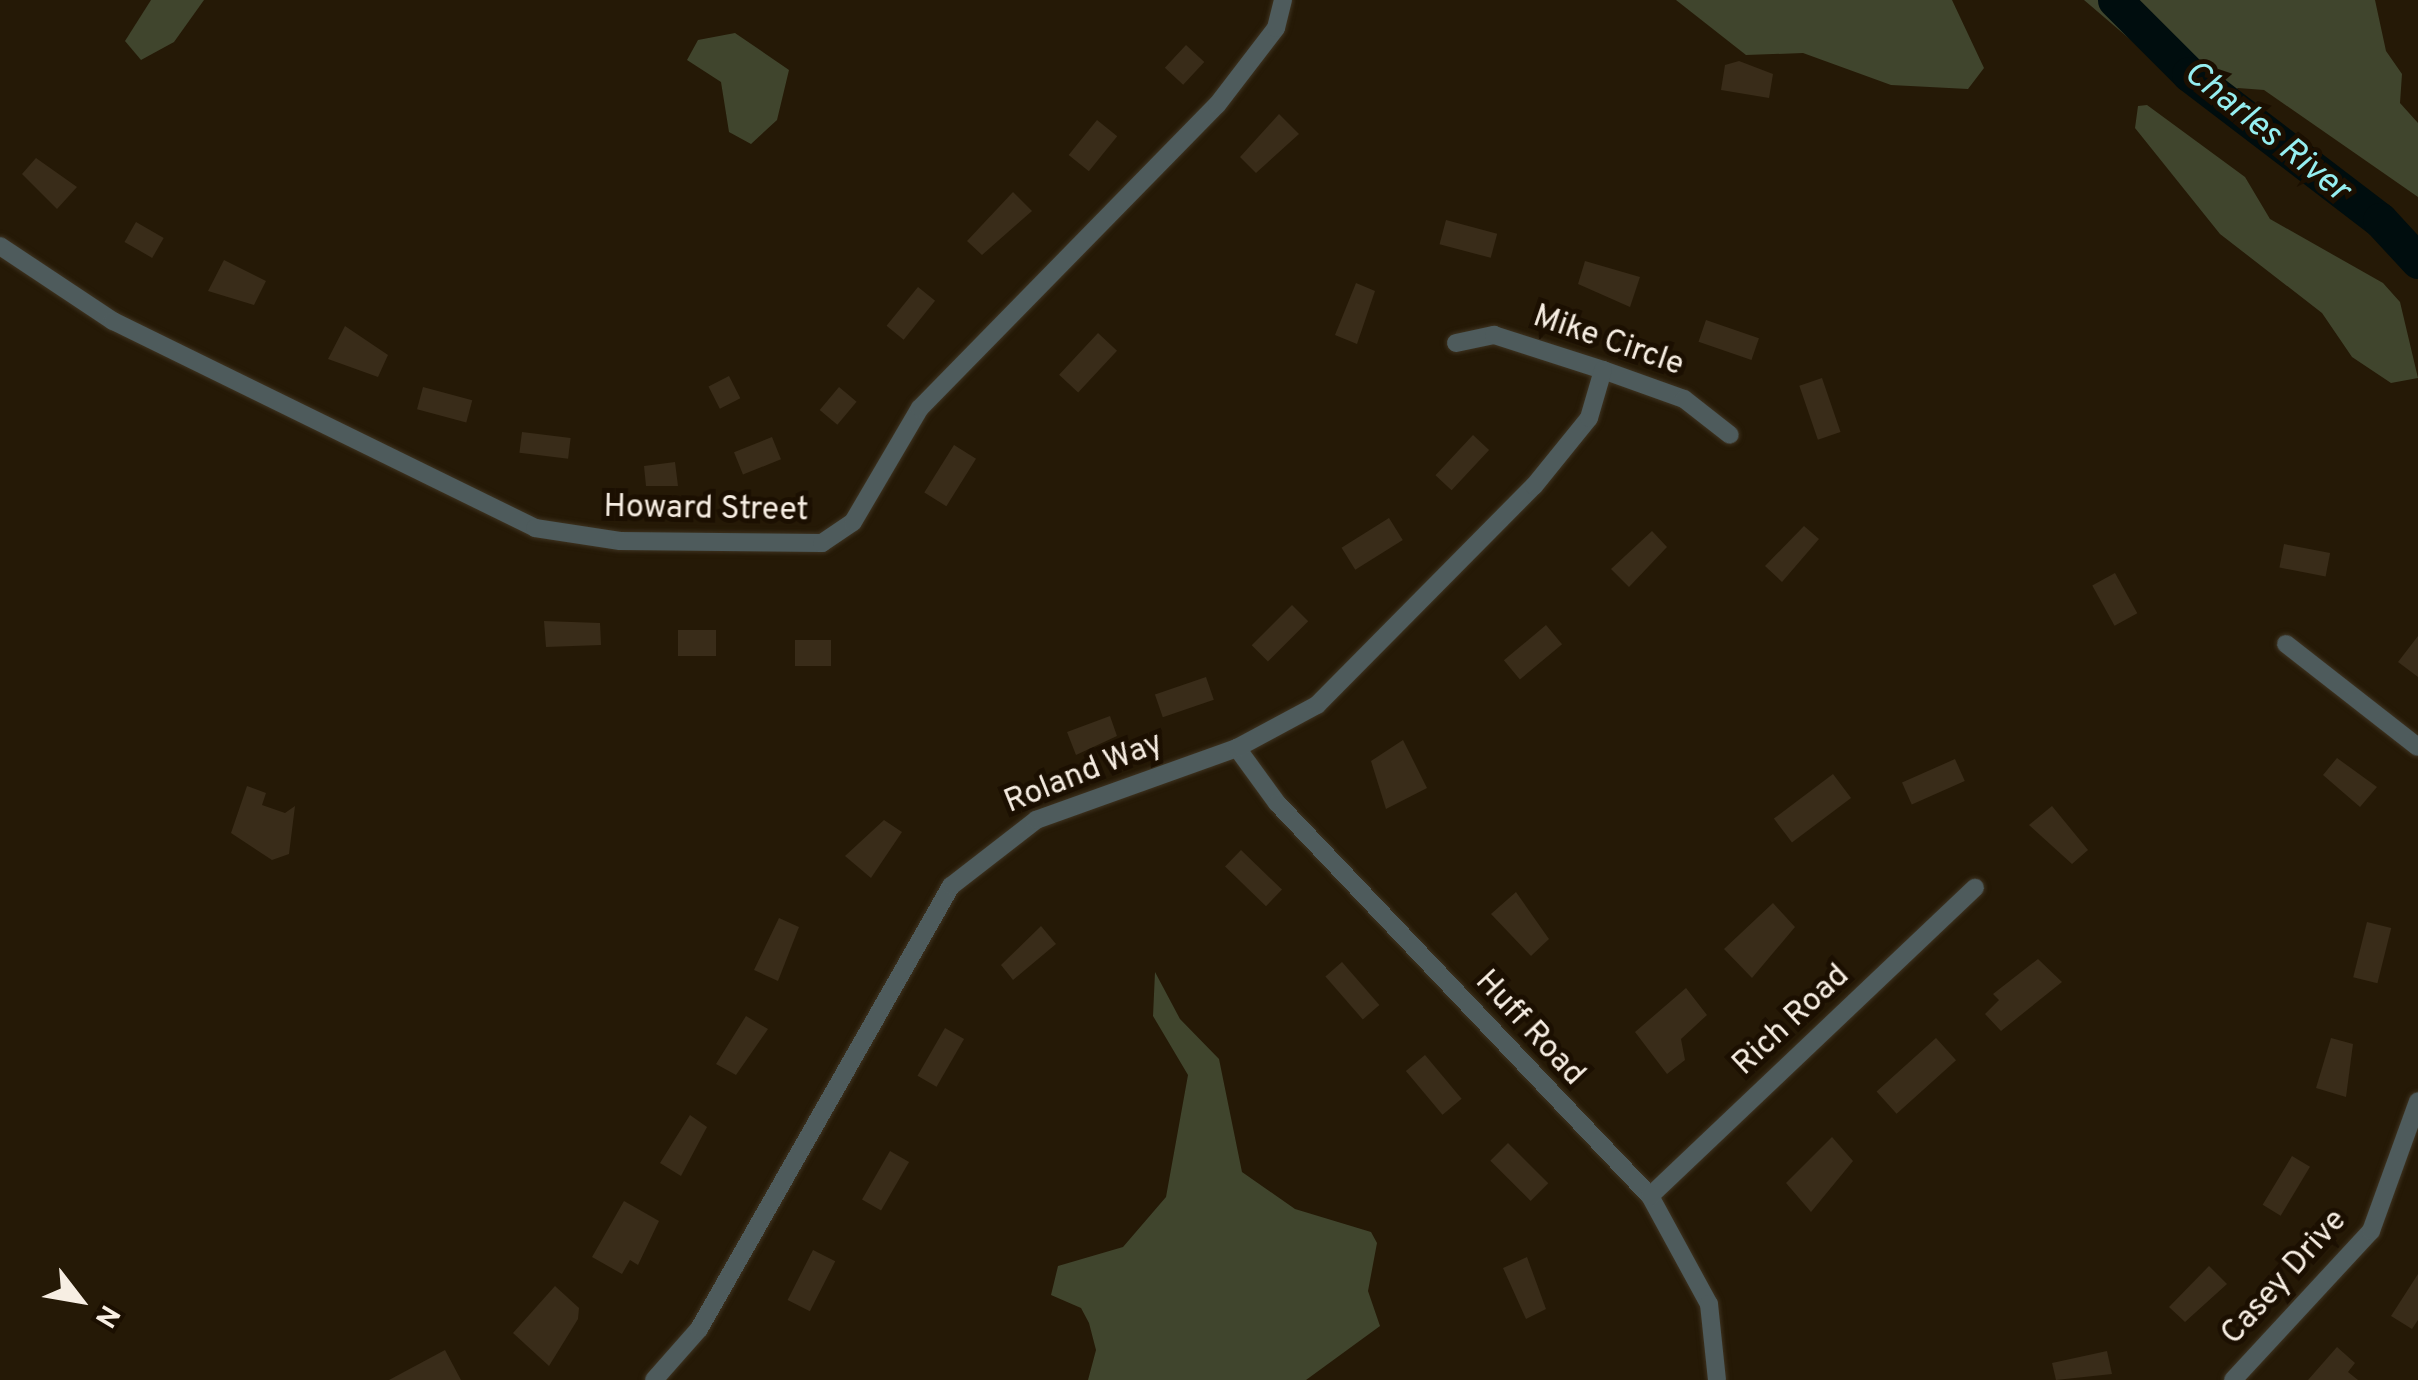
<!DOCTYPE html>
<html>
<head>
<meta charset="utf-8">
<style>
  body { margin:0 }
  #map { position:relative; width:2418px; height:1380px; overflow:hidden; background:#251906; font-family:Overpass,sans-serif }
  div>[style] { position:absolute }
  .green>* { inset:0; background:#40452d }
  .river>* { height:35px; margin:-17.5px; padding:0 17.5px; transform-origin:17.5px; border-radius:17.5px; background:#000d0e }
  .building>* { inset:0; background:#392c19; transform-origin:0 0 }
  .roads { filter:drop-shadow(0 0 2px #3e3321) drop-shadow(0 0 2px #3e3321) }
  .minor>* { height:18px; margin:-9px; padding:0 9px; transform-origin:9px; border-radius:9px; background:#4e5b5c }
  span { translate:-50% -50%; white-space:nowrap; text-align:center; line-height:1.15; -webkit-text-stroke:10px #1b0f01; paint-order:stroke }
  .street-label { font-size:32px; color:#f7eee3 }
  .water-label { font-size:35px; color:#95eef0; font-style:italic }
  .north { position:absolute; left:30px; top:1250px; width:100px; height:100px; -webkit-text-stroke:8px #1b0f01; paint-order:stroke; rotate:121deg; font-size:28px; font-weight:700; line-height:40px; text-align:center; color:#f7eee3 }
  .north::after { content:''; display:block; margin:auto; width:35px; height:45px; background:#f7eee3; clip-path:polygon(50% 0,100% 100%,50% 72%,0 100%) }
</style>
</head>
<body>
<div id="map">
  <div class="green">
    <i style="clip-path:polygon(151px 0,204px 0,174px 42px,141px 60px,125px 41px)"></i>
    <i style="clip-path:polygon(1676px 0,1952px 0,1984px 68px,1968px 89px,1891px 85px,1803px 53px,1746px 55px)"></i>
    <i style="clip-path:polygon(2084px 0,2375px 0,2386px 51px,2402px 74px,2400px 103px,2418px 123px,2418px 197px,2264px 90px,2238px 88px,2211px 106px,2201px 100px)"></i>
    <i style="clip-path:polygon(735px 33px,789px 70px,777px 120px,751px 144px,729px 132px,721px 82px,687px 60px,698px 40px)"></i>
    <i style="clip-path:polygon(2147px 105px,2245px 177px,2270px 219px,2383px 283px,2400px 302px,2418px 378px,2391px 383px,2352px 357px,2322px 313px,2220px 234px,2135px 128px,2138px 106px)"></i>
    <i style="clip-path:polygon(1155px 972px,1180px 1019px,1219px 1059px,1242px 1172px,1295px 1209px,1371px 1232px,1377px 1243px,1368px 1291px,1380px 1326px,1306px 1380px,1088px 1380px,1096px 1350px,1089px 1323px,1081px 1308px,1051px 1295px,1058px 1266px,1123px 1247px,1166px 1197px,1188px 1075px,1153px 1016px)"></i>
  </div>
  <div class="river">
    <i style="left:2115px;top:0;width:105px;rotate:45deg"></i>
    <i style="left:2189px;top:74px;width:240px;rotate:37.4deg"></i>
    <i style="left:2380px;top:220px;width:56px;rotate:47.2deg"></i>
  </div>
  <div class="building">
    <i style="left:1186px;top:45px;width:25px;height:31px;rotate:43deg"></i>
    <i style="clip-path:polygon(1739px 61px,1773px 74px,1769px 98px,1721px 90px,1725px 65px)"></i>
    <i style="clip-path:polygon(1279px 114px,1299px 134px,1256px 173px,1240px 157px)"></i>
    <i style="left:1097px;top:120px;width:26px;height:45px;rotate:39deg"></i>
    <i style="clip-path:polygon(36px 158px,77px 187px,57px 209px,22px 174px)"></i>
    <i style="clip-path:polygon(1013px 192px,1032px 211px,982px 255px,967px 241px)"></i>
    <i style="left:1446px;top:220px;width:53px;height:25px;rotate:15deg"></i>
    <i style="left:136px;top:222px;width:32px;height:23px;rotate:30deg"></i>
    <i style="clip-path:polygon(224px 260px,266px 281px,254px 305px,208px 291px)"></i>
    <i style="clip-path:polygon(1585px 261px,1640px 277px,1630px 307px,1578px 284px)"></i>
    <i style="clip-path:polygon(1356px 283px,1375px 291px,1357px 344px,1335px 335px)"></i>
    <i style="left:918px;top:287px;width:22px;height:50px;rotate:39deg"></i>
    <i style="left:1706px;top:320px;width:56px;height:23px;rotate:19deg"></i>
    <i style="clip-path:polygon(345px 326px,388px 355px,378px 377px,328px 359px)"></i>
    <i style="left:1098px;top:333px;width:26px;height:57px;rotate:43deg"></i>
    <i style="left:729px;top:376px;width:25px;height:23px;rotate:63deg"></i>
    <i style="left:1822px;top:378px;width:57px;height:24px;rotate:71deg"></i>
    <i style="left:423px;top:387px;width:51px;height:23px;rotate:15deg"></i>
    <i style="left:839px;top:387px;width:23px;height:30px;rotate:40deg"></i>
    <i style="left:522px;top:432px;width:49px;height:21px;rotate:7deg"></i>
    <i style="left:1473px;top:435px;width:22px;height:55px;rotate:43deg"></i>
    <i style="left:772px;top:437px;width:24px;height:41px;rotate:68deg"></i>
    <i style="left:954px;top:445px;width:26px;height:56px;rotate:32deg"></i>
    <i style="clip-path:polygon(675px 462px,678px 486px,646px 486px,644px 466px)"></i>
    <i style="left:1389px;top:518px;width:26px;height:56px;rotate:58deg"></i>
    <i style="clip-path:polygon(1804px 526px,1819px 539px,1782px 582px,1765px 566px)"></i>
    <i style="clip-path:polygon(1652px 531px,1667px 547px,1629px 587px,1611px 569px)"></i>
    <i style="left:2284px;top:544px;width:47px;height:24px;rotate:11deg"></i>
    <i style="left:2115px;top:573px;width:46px;height:26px;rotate:61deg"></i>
    <i style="left:1292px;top:605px;width:23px;height:57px;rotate:45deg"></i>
    <i style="clip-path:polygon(544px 621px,600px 623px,601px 645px,546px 647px)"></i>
    <i style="left:1546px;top:625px;width:25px;height:55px;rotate:50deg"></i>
    <i style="left:678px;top:630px;width:38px;height:26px"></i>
    <i style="clip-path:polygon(2418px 636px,2418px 677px,2398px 662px)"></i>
    <i style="left:795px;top:640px;width:36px;height:26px"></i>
    <i style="left:1206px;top:677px;width:24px;height:54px;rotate:71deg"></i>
    <i style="clip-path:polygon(1110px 716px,1117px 736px,1076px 755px,1067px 732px)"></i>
    <i style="clip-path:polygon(1403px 740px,1427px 788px,1386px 809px,1371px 761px)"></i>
    <i style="clip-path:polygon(2337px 758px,2377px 787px,2360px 807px,2323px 775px)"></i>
    <i style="left:1955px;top:759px;width:24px;height:58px;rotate:66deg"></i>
    <i style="left:1833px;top:774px;width:30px;height:74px;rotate:53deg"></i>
    <i style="clip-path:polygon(247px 786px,266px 793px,262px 805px,285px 813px,295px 806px,289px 854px,272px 860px,231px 833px)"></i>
    <i style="clip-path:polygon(2052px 806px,2088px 850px,2072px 864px,2029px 825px)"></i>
    <i style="clip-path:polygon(884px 820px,902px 832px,871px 878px,845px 856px)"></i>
    <i style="left:1241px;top:850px;width:57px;height:23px;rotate:44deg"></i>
    <i style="clip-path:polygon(1516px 892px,1549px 939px,1531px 956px,1491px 914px)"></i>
    <i style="clip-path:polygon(1773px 903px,1795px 927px,1752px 978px,1724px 949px)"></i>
    <i style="clip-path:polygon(779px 918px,799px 927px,778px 981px,754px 970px)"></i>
    <i style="left:2367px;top:922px;width:25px;height:57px;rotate:14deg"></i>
    <i style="clip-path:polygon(1041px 926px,1056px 944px,1013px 980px,1001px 965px)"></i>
    <i style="clip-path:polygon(2038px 959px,2062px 982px,2001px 1031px,1985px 1014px,1999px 1000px,1993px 994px)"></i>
    <i style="left:1342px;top:962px;width:57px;height:22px;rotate:49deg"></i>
    <i style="clip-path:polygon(1686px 988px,1707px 1015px,1681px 1039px,1685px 1060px,1667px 1074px,1635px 1032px)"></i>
    <i style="clip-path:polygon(746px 1016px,768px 1029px,736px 1075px,716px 1064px)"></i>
    <i style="left:945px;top:1028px;width:22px;height:55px;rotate:30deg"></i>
    <i style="left:1936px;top:1038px;width:30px;height:80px;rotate:48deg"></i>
    <i style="clip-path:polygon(2331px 1038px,2353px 1044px,2346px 1097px,2316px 1088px)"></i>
    <i style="left:1425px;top:1055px;width:57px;height:25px;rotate:50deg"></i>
    <i style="clip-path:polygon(690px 1115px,707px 1127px,681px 1176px,660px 1163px)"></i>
    <i style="clip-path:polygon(1832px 1137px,1853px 1161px,1811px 1212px,1786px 1183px)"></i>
    <i style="left:1508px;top:1143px;width:57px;height:25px;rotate:45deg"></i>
    <i style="left:890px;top:1151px;width:22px;height:56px;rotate:30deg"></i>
    <i style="left:2292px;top:1156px;width:21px;height:57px;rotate:31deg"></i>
    <i style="clip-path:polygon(624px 1201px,659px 1221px,638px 1265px,630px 1260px,622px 1274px,592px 1257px)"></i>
    <i style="left:813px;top:1250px;width:25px;height:56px;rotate:27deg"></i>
    <i style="clip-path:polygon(1527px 1257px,1546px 1309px,1526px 1319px,1503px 1268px)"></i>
    <i style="clip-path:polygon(2209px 1266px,2227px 1284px,2185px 1322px,2169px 1307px)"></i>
    <i style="clip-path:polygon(2418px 1274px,2418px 1320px,2412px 1329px,2391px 1316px)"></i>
    <i style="clip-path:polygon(555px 1286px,579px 1308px,578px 1319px,549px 1366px,513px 1333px)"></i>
    <i style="clip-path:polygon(2337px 1347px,2355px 1363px,2348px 1372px,2358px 1380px,2308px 1380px)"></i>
    <i style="clip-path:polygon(445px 1350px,461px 1380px,389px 1380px)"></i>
    <i style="clip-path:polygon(2107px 1351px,2112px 1374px,2056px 1380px,2052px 1363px)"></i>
  </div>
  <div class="roads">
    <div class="minor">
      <i style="left:0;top:246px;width:136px;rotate:33.6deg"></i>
      <i style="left:113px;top:321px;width:470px;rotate:26.1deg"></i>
      <i style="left:535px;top:528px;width:86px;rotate:8.7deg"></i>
      <i style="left:620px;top:541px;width:202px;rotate:0.6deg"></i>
      <i style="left:822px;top:543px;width:37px;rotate:-34deg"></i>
      <i style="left:853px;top:522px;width:132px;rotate:-59.6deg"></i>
      <i style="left:920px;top:408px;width:424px;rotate:-45.6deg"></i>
      <i style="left:1217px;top:105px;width:97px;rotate:-52.5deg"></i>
      <i style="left:1276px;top:28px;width:29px;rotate:-76deg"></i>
      <i style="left:1456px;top:343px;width:39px;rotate:-12deg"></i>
      <i style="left:1494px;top:335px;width:114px;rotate:17.8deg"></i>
      <i style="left:1603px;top:370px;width:86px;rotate:19.7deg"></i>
      <i style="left:1684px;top:399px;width:58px;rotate:38deg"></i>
      <i style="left:2286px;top:644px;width:167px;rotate:38deg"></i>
      <i style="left:1237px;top:748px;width:68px;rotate:54deg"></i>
      <i style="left:1277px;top:803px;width:542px;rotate:46.5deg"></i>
      <i style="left:1650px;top:1196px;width:123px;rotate:61.4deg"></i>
      <i style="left:1709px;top:1304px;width:76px;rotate:84deg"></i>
      <i style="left:1650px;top:1196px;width:448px;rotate:-43.5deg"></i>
      <i style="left:654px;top:1380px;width:68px;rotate:-48.6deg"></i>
      <i style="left:699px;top:1329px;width:510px;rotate:-60.37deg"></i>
      <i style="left:951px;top:886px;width:108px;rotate:-37.8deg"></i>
      <i style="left:1036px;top:820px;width:214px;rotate:-19.7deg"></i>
      <i style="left:1237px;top:748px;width:91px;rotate:-28.3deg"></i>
      <i style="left:1317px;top:705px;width:308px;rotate:-45.3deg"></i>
      <i style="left:1534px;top:486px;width:87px;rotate:-51deg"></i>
      <i style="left:1589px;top:418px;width:50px;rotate:-73.7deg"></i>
      <i style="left:2233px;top:1380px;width:203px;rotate:-47.2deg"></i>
      <i style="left:2371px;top:1231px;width:138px;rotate:-70.1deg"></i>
    </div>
  </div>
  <div class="street-label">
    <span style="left:1608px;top:342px;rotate:19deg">Mike Circle</span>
    <span style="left:706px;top:510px;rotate:1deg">Howard Street</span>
    <span style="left:1084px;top:774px;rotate:-22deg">Roland Way</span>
    <span style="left:1792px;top:1021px;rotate:-43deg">Rich Road</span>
    <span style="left:1529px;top:1029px;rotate:47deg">Huff Road</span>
    <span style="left:2285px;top:1278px;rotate:-48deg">Casey Drive</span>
  </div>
  <div class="water-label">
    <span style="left:2266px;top:132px;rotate:39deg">Charles River</span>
  </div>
  <div class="north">N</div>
</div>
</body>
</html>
